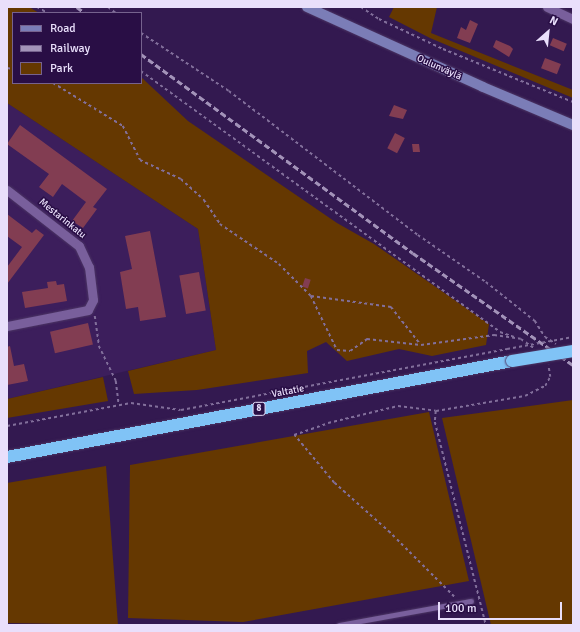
<!DOCTYPE html>
<html>
<head>
<meta charset="utf-8">
<style>
  body { margin:0 }
  #map { position:relative; width:580px; height:632px; overflow:hidden; background:#331950; font-family:Signika,sans-serif }
  div>[style] { position:absolute }
  .built>* { inset:0; background:#3c1e5c }
  .green>* { inset:0; background:#653801 }
  .building>* { inset:0; background:#823d52; transform-origin:0 0 }
  .path>* { height:1.5px; margin-top:-0.75px; transform-origin:0; background:repeating-linear-gradient(90deg,#826f9b 0 3px,transparent 0 6px) }
  .roads { filter:drop-shadow(0 0 1px #4c3664) drop-shadow(0 0 1px #4c3664) }
  .lane>* { height:4.5px; margin:-2.25px; padding:0 2.25px; transform-origin:2.25px; border-radius:2.25px; background:#795f9c }
  .street>* { height:9px; margin:-4.5px; padding:0 4.5px; transform-origin:4.5px; border-radius:4.5px; background:#795f9c }
  .secondary>* { height:10px; margin:-5px; padding:0 5px; transform-origin:5px; border-radius:5px; background:#7b7db7 }
  .highway>* { height:12px; margin:-6px; padding:0 6px; transform-origin:6px; border-radius:6px; background:#80c3f6 }
  .rail>* { height:2.5px; margin-top:-1.25px; transform-origin:0; background:repeating-linear-gradient(90deg,#a393b9 0 6px,transparent 0 9px) }
  .path-bridge>* { height:1.5px; margin-top:-0.75px; transform-origin:0; background:repeating-linear-gradient(90deg,#826f9b 0 3px,transparent 0 6px) }
  .bridges { filter:drop-shadow(0 0 1px #4c3664) drop-shadow(0 0 1px #4c3664) }
  .highway-bridge>* { height:12px; margin:-6px; padding:0 6px; transform-origin:6px; border-radius:6px; background:#80c3f6 }
  span { translate:-50% -50%; white-space:nowrap; text-align:center; line-height:1.15; -webkit-text-stroke:3px #290e45; paint-order:stroke }
  .shield-label span { padding:1px 3px; background:#290e45; border:1px solid; border-radius:3px; -webkit-text-stroke-width:0 }
  .shield-label { font-size:9px; color:#e9dffb; font-weight:700 }
  .street-label { font-size:10px; color:#e9dffb }
  .frame { position:absolute; inset:0; border:8px solid #e9dffb; pointer-events:none }
  .legend { position:absolute; left:12px; top:12px; width:130px; height:72px; box-sizing:border-box; background:#290e45; border:1px solid #76628e; margin:0; padding:5px 7px; list-style:none; font-size:12px; color:#e9dffb }
  .legend li { display:flex; align-items:center; gap:8px; height:20px }
  .legend b { width:20px; border:1px solid #76628e }
  .north { position:absolute; left:528px; top:12px; width:40px; height:40px; -webkit-text-stroke:3px #290e45; paint-order:stroke; rotate:27deg; font-size:11px; font-weight:700; line-height:16px; text-align:center; color:#e9dffb }
  .north::after { content:''; display:block; margin:auto; width:14px; height:18px; background:#e9dffb; clip-path:polygon(50% 0,100% 100%,50% 72%,0 100%) }
  .scale { position:absolute; left:438px; top:602px; width:124px; height:18px; box-sizing:border-box; border:2px solid #e9dffb; border-top:0; padding-left:5px; font-size:12px; line-height:14px; white-space:nowrap; color:#e9dffb; -webkit-text-stroke:3px #290e45; paint-order:stroke }
</style>
</head>
<body>
<div id="map">
  <div class="built">
    <i style="clip-path:polygon(7px 103px,198px 229px,216px 350px,7px 399px)"></i>
  </div>
  <div class="green">
    <i style="clip-path:polygon(7px 7px,29px 7px,39px 13px,13px 13px,13px 83px,141px 83px,141px 77px,188px 121px,337px 223px,374px 244px,489px 324px,486px 345px,432px 356px,399px 349px,347px 361px,326px 342px,307px 351px,308px 373px,197px 390px,134px 394px,128px 371px,216px 350px,198px 229px,7px 103px)"></i>
    <i style="clip-path:polygon(394px 7px,437px 7px,431px 33px,573px 90px,573px 98px,430px 38px,389px 17px)"></i>
    <i style="clip-path:polygon(103px 377px,108px 401px,7px 418px,7px 399px)"></i>
    <i style="clip-path:polygon(573px 400px,573px 625px,491px 625px,442px 418px)"></i>
    <i style="clip-path:polygon(429px 412px,469px 581px,243px 622px,128px 618px,130px 465px)"></i>
    <i style="clip-path:polygon(106px 466px,118px 625px,7px 623px,7px 483px)"></i>
  </div>
  <div class="building">
    <i style="clip-path:polygon(470px 20px,478px 24px,470px 43px,457px 38px,461px 27px,466px 30px)"></i>
    <i style="left:553px;top:38px;width:15px;height:8px;rotate:23deg"></i>
    <i style="clip-path:polygon(496px 40px,510px 46px,513px 49px,509px 57px,493px 47px)"></i>
    <i style="left:545px;top:58px;width:17px;height:11px;rotate:21deg"></i>
    <i style="clip-path:polygon(394px 105px,407px 110px,403px 119px,389px 116px)"></i>
    <i style="clip-path:polygon(20px 125px,107px 189px,93px 207px,97px 209px,83px 228px,72px 221px,86px 202px,62px 184px,53px 197px,39px 187px,49px 174px,7px 144px)"></i>
    <i style="left:395px;top:133px;width:11px;height:17px;rotate:27deg"></i>
    <i style="clip-path:polygon(412px 144px,419px 144px,420px 152px,413px 152px)"></i>
    <i style="clip-path:polygon(7px 214px,32px 233px,36px 229px,44px 235px,7px 284px,7px 267px,22px 247px,7px 236px)"></i>
    <i style="clip-path:polygon(150px 231px,166px 317px,140px 321px,138px 307px,126px 309px,120px 272px,132px 269px,125px 236px)"></i>
    <i style="left:199px;top:272px;width:39px;height:20px;rotate:80deg"></i>
    <i style="left:305px;top:278px;width:6px;height:9px;rotate:18deg"></i>
    <i style="clip-path:polygon(56px 281px,57px 285px,64px 284px,67px 301px,25px 308px,22px 292px,48px 288px,47px 282px)"></i>
    <i style="left:88px;top:323px;width:22px;height:39px;rotate:77deg"></i>
    <i style="clip-path:polygon(10px 346px,14px 366px,24px 364px,28px 381px,7px 385px,7px 347px)"></i>
  </div>
  <div class="path">
    <i style="left:37px;top:7px;width:13px;rotate:29deg"></i>
    <i style="left:108px;top:7px;width:10px;rotate:37deg"></i>
    <i style="left:361px;top:7px;width:22px;rotate:34deg"></i>
    <i style="left:379px;top:19px;width:71px;rotate:25.1deg"></i>
    <i style="left:443px;top:49px;width:140px;rotate:22.2deg"></i>
    <i style="left:141px;top:33px;width:105px;rotate:33.4deg"></i>
    <i style="left:229px;top:91px;width:238px;rotate:37.3deg"></i>
    <i style="left:418px;top:235px;width:83px;rotate:34.7deg"></i>
    <i style="left:486px;top:282px;width:63px;rotate:38.5deg"></i>
    <i style="left:535px;top:321px;width:19px;rotate:58deg"></i>
    <i style="left:545px;top:337px;width:13px;rotate:32deg"></i>
    <i style="left:7px;top:68px;width:6px;rotate:9deg"></i>
    <i style="left:141px;top:71px;width:444px;rotate:36deg"></i>
    <i style="left:500px;top:332px;width:18px;rotate:19deg"></i>
    <i style="left:53px;top:83px;width:82px;rotate:31.6deg"></i>
    <i style="left:123px;top:126px;width:38px;rotate:63deg"></i>
    <i style="left:140px;top:160px;width:45px;rotate:24.9deg"></i>
    <i style="left:181px;top:179px;width:31px;rotate:42deg"></i>
    <i style="left:204px;top:200px;width:29px;rotate:56deg"></i>
    <i style="left:220px;top:224px;width:71px;rotate:34.1deg"></i>
    <i style="left:279px;top:264px;width:45px;rotate:45deg"></i>
    <i style="left:311px;top:296px;width:81px;rotate:7.8deg"></i>
    <i style="left:391px;top:307px;width:48px;rotate:51.7deg"></i>
    <i style="left:421px;top:345px;width:74px;rotate:-7.8deg"></i>
    <i style="left:494px;top:335px;width:27px;rotate:8deg"></i>
    <i style="left:521px;top:339px;width:16px;rotate:35deg"></i>
    <i style="left:311px;top:296px;width:60px;rotate:64.3deg"></i>
    <i style="left:337px;top:350px;width:13px;rotate:4deg"></i>
    <i style="left:350px;top:351px;width:21px;rotate:-35deg"></i>
    <i style="left:367px;top:339px;width:54px;rotate:6.3deg"></i>
    <i style="left:95px;top:316px;width:30px;rotate:82deg"></i>
    <i style="left:99px;top:346px;width:39px;rotate:64deg"></i>
    <i style="left:116px;top:381px;width:23px;rotate:83deg"></i>
    <i style="left:436px;top:411px;width:11px;rotate:95deg"></i>
    <i style="left:435px;top:422px;width:209px;rotate:75.9deg"></i>
    <i style="left:7px;top:426px;width:126px;rotate:-10.5deg"></i>
    <i style="left:131px;top:403px;width:50px;rotate:8deg"></i>
    <i style="left:181px;top:410px;width:332px;rotate:-10.6deg"></i>
    <i style="left:454px;top:597px;width:91px;rotate:-135deg"></i>
    <i style="left:390px;top:533px;width:75px;rotate:-138.2deg"></i>
    <i style="left:334px;top:483px;width:62px;rotate:-129.8deg"></i>
    <i style="left:294px;top:435px;width:36px;rotate:-19deg"></i>
    <i style="left:328px;top:423px;width:72px;rotate:-13.7deg"></i>
    <i style="left:398px;top:406px;width:38px;rotate:7deg"></i>
    <i style="left:436px;top:411px;width:90px;rotate:-9.6deg"></i>
    <i style="left:525px;top:396px;width:22px;rotate:-27deg"></i>
    <i style="left:545px;top:386px;width:10px;rotate:-61deg"></i>
    <i style="left:550px;top:377px;width:12px;rotate:-99deg"></i>
  </div>
  <div class="roads">
    <div class="lane">
      <i style="left:339px;top:625px;width:134px;rotate:-10.3deg"></i>
    </div>
    <div class="street">
      <i style="left:547px;top:7px;width:29px;rotate:25deg"></i>
      <i style="left:7px;top:190px;width:91px;rotate:37.9deg"></i>
      <i style="left:79px;top:246px;width:23px;rotate:65deg"></i>
      <i style="left:89px;top:267px;width:33px;rotate:83deg"></i>
      <i style="left:93px;top:300px;width:11px;rotate:117deg"></i>
      <i style="left:88px;top:310px;width:83px;rotate:168.8deg"></i>
    </div>
    <div class="secondary">
      <i style="left:307px;top:7px;width:193px;rotate:24.4deg"></i>
      <i style="left:483px;top:87px;width:98px;rotate:22.9deg"></i>
    </div>
    <div class="highway">
      <i style="left:7px;top:457px;width:514px;rotate:-10.76deg"></i>
    </div>
  </div>
  <div class="rail">
    <i style="left:77px;top:7px;width:10px;rotate:37deg"></i>
    <i style="left:141px;top:54px;width:337px;rotate:36.2deg"></i>
    <i style="left:413px;top:253px;width:195px;rotate:35deg"></i>
  </div>
  <div class="path-bridge">
    <i style="left:507px;top:349px;width:67px;rotate:-10.3deg"></i>
  </div>
  <div class="bridges">
    <div class="highway-bridge">
      <i style="left:512px;top:361px;width:62px;rotate:-9.3deg"></i>
    </div>
  </div>
  <div class="shield-label">
    <span style="left:259px;top:409px">8</span>
  </div>
  <div class="street-label">
    <span style="left:439px;top:68px;rotate:24deg">Oulunväylä</span>
    <span style="left:62px;top:219px;rotate:39deg">Mestarinkatu</span>
    <span style="left:288px;top:392px;rotate:-11deg">Valtatie</span>
  </div>
  <div class="frame"></div>
  <ul class="legend">
  <li><b style="height:5px;background:#7b7db7"></b>Road</li>
  <li><b style="height:5px;background:#a393b9"></b>Railway</li>
  <li><b style="height:11px;background:#653801"></b>Park</li>
  </ul>
  <div class="north">N</div>
  <div class="scale">100 m</div>
</div>
</body>
</html>
